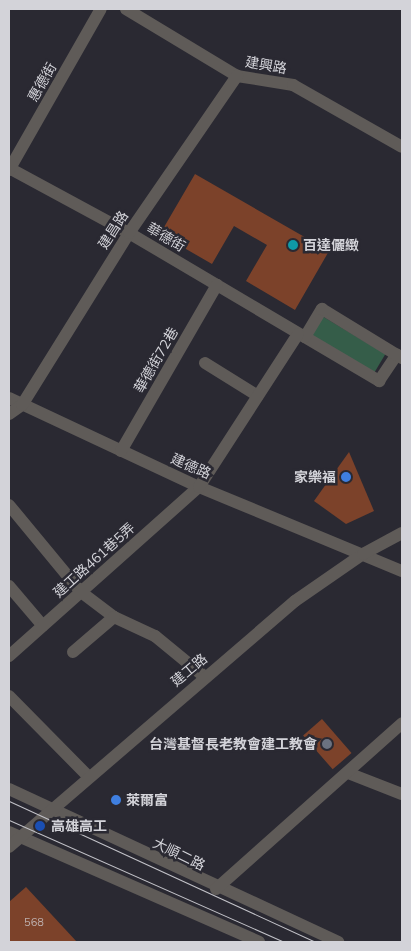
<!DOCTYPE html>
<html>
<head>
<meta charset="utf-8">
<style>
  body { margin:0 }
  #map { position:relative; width:411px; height:951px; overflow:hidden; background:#2a2932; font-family:Mulish,"Noto Sans TC",sans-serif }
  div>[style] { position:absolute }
  .green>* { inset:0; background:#355d49; transform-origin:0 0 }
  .building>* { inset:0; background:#7c422a; transform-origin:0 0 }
  .minor>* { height:12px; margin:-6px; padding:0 6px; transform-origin:6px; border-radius:6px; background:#5f5b58 }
  .tram>* { height:1px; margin:-0.5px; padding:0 0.5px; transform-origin:0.5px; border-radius:0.5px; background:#c2c2c8 }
  .dots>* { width:14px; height:14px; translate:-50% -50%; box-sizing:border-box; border:2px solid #2a2932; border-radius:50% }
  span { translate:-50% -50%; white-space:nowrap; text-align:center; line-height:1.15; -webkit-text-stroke:5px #2a2932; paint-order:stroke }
  .number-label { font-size:11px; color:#bdafad }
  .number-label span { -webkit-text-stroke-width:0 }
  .street-label { font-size:14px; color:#d3d3d9 }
  .poi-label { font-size:14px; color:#d3d3d9; font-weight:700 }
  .left { translate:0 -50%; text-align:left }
  .right { translate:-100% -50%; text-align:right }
  .frame { position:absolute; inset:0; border:10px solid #d3d3d9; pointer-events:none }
</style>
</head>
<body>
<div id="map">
  <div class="green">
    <i style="left:322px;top:316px;width:74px;height:22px;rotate:31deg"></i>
  </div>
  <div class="building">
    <i style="clip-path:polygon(195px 174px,329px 251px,295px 310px,246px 281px,267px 245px,234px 226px,212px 264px,160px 234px)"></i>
    <i style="clip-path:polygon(349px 452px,374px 511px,346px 524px,314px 501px)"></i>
    <i style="left:322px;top:719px;width:45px;height:25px;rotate:49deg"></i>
    <i style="clip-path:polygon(26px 887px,77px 942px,9px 942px,9px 902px)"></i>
  </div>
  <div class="minor">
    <i style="left:126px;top:9px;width:130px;rotate:31.1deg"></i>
    <i style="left:237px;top:76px;width:57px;rotate:9.1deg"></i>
    <i style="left:293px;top:85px;width:125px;rotate:29.6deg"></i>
    <i style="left:9px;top:168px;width:136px;rotate:28.4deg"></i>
    <i style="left:129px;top:233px;width:291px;rotate:30.6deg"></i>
    <i style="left:379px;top:381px;width:32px;rotate:-56deg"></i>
    <i style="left:9px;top:170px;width:185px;rotate:-60.3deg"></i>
    <i style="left:305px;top:337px;width:33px;rotate:-59deg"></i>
    <i style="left:322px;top:309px;width:94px;rotate:31.5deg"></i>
    <i style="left:205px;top:363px;width:62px;rotate:31.9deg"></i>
    <i style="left:9px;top:398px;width:210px;rotate:25.1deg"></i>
    <i style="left:199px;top:487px;width:220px;rotate:22.5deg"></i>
    <i style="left:9px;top:414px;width:16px;rotate:-35deg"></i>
    <i style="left:22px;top:405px;width:203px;rotate:-58.1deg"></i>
    <i style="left:129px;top:233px;width:191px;rotate:-55.5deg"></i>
    <i style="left:121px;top:451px;width:192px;rotate:-60deg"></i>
    <i style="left:9px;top:505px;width:113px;rotate:50.4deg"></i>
    <i style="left:81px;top:592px;width:41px;rotate:37.1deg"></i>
    <i style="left:114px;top:617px;width:45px;rotate:24.9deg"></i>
    <i style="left:155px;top:636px;width:65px;rotate:39.4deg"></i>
    <i style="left:9px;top:586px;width:52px;rotate:49.6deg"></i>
    <i style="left:73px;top:652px;width:54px;rotate:-40.5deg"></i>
    <i style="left:9px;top:656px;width:254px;rotate:-41.7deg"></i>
    <i style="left:199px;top:487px;width:182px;rotate:-57.1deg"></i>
    <i style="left:9px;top:696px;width:112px;rotate:45.4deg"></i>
    <i style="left:348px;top:773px;width:58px;rotate:21.3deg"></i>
    <i style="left:9px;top:789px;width:363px;rotate:24.9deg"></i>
    <i style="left:9px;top:832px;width:273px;rotate:23.7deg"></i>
    <i style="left:9px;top:847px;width:377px;rotate:-40.7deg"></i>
    <i style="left:295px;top:601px;width:83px;rotate:-34.7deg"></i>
    <i style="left:363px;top:554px;width:44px;rotate:-28.3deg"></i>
    <i style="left:216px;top:889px;width:249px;rotate:-41.7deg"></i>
  </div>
  <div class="tram">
    <i style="left:9px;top:801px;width:338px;rotate:24.7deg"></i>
    <i style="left:9px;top:820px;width:301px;rotate:23.9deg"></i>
  </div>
  <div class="dots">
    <i style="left:293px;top:245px;background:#0f9aa8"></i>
    <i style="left:346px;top:477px;background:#3f7fe0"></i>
    <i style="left:327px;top:744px;background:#6b7280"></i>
    <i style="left:116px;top:800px;background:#3f7fe0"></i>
    <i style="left:40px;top:826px;background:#1a4fb4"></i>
  </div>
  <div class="number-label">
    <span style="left:34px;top:922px">568</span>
  </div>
  <div class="street-label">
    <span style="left:266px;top:65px;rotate:10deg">建興路</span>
    <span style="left:42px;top:82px;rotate:-60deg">惠德街</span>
    <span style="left:113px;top:230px;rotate:-57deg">建昌路</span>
    <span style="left:166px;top:237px;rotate:31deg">華德街</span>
    <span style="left:156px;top:360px;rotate:-60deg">華德街72巷</span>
    <span style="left:191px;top:466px;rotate:24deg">建德路</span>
    <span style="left:94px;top:560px;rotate:-42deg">建工路461巷5弄</span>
    <span style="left:189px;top:670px;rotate:-40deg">建工路</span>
    <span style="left:179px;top:854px;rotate:26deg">大順二路</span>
  </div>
  <div class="poi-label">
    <span class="left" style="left:303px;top:245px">百達儷緻</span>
    <span class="right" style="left:336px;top:477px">家樂福</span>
    <span class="right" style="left:317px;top:744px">台灣基督長老教會建工教會</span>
    <span class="left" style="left:126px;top:800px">萊爾富</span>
    <span class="left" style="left:51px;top:826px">高雄高工</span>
  </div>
  <div class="frame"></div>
</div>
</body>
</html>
